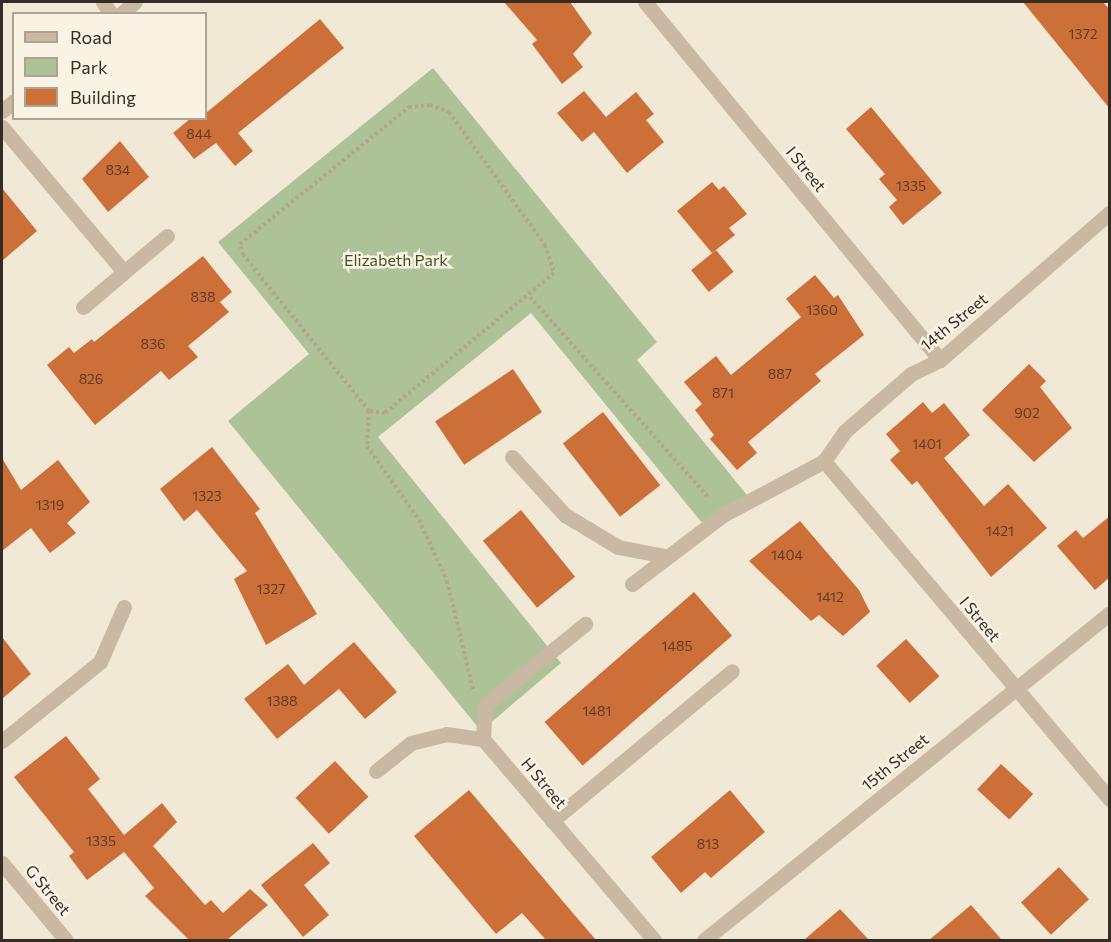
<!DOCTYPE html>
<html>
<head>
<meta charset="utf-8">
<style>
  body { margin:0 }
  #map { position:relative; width:1111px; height:942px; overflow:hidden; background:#f2e8d6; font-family:Commissioner,sans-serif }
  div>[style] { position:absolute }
  .green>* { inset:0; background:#adc296 }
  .building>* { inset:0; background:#cd6f39; transform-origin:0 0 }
  .path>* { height:4px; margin-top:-2px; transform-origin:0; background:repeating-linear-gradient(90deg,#b6a38c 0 3px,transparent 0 6px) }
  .minor>* { height:15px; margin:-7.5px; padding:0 7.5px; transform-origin:7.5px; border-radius:7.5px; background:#cab9a2 }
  span { translate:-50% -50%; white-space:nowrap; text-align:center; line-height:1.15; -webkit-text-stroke:5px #faf2e2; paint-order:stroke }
  .number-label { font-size:14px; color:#5a3d2a }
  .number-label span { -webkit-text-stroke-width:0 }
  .street-label { font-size:16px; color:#342c25 }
  .park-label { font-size:16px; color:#3e5427 }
  .frame { position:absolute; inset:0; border:3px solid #342c25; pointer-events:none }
  .legend { position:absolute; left:12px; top:12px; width:195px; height:108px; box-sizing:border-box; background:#faf2e2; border:2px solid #aba396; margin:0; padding:8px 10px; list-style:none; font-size:18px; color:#342c25 }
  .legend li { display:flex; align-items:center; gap:12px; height:30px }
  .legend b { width:30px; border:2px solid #aba396 }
</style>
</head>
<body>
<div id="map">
  <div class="green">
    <i style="clip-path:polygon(433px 68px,657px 342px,637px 360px,751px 500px,711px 534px,531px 313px,378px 437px,561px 663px,481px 731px,228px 421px,309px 354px,218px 242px)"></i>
  </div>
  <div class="building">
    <i style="clip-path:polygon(504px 2px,570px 2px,592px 33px,573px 54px,583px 67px,562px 84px,532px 44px,537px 40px)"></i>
    <i style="clip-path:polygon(1023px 2px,1103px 2px,1110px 10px,1110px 109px)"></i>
    <i style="clip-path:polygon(320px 19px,344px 48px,238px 133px,253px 151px,235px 166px,216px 143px,194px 159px,173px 133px,191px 118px,206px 118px,206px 113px)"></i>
    <i style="clip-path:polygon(584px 91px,606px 117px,636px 92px,654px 114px,646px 120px,664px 142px,627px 173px,594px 132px,582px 142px,557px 113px)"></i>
    <i style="clip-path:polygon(871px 107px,942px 193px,903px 225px,889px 207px,897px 200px,879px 179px,885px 174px,846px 129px)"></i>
    <i style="clip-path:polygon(120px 141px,149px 177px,108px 212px,82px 179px)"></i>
    <i style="clip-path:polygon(712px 182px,719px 190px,724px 186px,747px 214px,729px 228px,735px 235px,712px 253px,677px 211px)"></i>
    <i style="clip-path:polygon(2px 188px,37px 231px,2px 261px)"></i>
    <i style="left:716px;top:250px;width:28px;height:32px;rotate:51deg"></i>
    <i style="clip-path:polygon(203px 256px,232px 292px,220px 302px,229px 312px,188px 346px,198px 357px,169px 380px,161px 371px,95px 425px,47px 365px,69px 347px,74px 353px,92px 339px,94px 342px)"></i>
    <i style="clip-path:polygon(815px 275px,834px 298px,838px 295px,864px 335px,815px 374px,821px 381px,748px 442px,757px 453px,737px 470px,710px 439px,714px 435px,695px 410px,702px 404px,684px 382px,716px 356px,731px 375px,801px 317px,786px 299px)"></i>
    <i style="clip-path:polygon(1029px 364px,1046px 381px,1040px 387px,1072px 428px,1034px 462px,982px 410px)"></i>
    <i style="left:513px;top:369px;width:52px;height:94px;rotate:56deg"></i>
    <i style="clip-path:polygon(923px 402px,932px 413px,944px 403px,970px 435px,944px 458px,984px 506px,1008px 484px,1047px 528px,991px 577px,917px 481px,912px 485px,890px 460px,900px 451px,886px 434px)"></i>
    <i style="left:603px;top:412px;width:93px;height:51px;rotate:52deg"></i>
    <i style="clip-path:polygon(212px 447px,260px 509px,255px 513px,317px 614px,266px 645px,234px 579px,247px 571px,197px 510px,184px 521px,160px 489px)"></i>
    <i style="clip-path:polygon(2px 458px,21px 490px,58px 460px,90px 502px,67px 523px,76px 533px,50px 553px,31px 528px,2px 551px)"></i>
    <i style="left:521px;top:510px;width:86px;height:49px;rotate:51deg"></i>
    <i style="clip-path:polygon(1110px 516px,1110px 577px,1095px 590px,1057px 546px,1076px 530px,1083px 538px)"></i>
    <i style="clip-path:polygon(800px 521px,859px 590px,870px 612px,843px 636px,819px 615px,811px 621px,749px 561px)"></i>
    <i style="left:694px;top:592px;width:58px;height:198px;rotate:49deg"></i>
    <i style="clip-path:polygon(2px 637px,31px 674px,2px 699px)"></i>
    <i style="left:906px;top:639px;width:50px;height:40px;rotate:48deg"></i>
    <i style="clip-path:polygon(354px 642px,397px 692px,365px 719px,339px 689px,277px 739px,244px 699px,288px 664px,304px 685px)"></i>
    <i style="clip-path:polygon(66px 736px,100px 779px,88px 789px,124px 835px,162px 803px,177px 822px,153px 846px,205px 905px,211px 900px,223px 913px,250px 889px,268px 905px,227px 940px,189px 940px,145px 896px,154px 888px,124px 852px,87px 880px,69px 856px,74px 852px,14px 777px)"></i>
    <i style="left:335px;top:761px;width:49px;height:54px;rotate:47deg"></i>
    <i style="left:1001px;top:764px;width:44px;height:35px;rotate:43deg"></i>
    <i style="clip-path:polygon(469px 790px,566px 905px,596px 940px,546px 940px,522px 913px,496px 934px,414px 836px)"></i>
    <i style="clip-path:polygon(730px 790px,765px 832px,711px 878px,705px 872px,681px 893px,651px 857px)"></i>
    <i style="clip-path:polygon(313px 843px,330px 863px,304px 885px,329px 915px,303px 937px,261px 885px)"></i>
    <i style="left:1059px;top:867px;width:44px;height:52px;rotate:47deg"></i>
    <i style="clip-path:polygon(971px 905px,1002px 940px,929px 940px)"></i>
    <i style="clip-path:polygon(840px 909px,869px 940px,804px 940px)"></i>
  </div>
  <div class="path">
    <i style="left:430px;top:105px;width:20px;rotate:20deg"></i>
    <i style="left:449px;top:112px;width:164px;rotate:54.2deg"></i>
    <i style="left:545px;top:245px;width:29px;rotate:72deg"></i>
    <i style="left:554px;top:273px;width:219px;rotate:140.4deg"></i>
    <i style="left:385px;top:413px;width:16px;rotate:-173deg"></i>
    <i style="left:369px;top:411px;width:201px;rotate:-128.9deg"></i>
    <i style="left:243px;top:255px;width:11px;rotate:-105deg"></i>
    <i style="left:240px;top:244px;width:218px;rotate:-39deg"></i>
    <i style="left:409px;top:107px;width:21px;rotate:-5deg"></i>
    <i style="left:530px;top:297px;width:269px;rotate:48.3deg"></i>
    <i style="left:369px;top:411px;width:35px;rotate:93deg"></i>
    <i style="left:367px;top:446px;width:90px;rotate:54.9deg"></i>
    <i style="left:419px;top:520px;width:67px;rotate:65.3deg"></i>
    <i style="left:447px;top:581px;width:111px;rotate:76.5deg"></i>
  </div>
  <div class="minor">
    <i style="left:103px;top:2px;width:14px;rotate:56deg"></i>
    <i style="left:645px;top:2px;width:464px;rotate:50.5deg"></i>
    <i style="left:121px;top:14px;width:18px;rotate:-41deg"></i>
    <i style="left:2px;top:111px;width:16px;rotate:-40deg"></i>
    <i style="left:2px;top:127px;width:189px;rotate:49.9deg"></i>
    <i style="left:124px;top:272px;width:56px;rotate:-39.9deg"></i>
    <i style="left:83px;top:307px;width:54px;rotate:-40.5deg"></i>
    <i style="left:512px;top:457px;width:79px;rotate:47.6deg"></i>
    <i style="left:565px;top:515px;width:62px;rotate:31.1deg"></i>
    <i style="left:618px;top:547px;width:48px;rotate:10.8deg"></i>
    <i style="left:824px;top:461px;width:443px;rotate:49.8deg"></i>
    <i style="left:632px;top:584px;width:114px;rotate:-37.2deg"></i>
    <i style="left:723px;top:515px;width:115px;rotate:-28.1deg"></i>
    <i style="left:824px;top:461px;width:35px;rotate:-55deg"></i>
    <i style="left:844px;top:432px;width:89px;rotate:-40.9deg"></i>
    <i style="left:911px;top:374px;width:32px;rotate:-26deg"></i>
    <i style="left:940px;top:360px;width:225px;rotate:-41deg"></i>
    <i style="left:483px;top:739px;width:34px;rotate:-87deg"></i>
    <i style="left:485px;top:705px;width:129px;rotate:-39deg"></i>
    <i style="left:2px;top:741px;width:126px;rotate:-38.9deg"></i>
    <i style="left:100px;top:662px;width:60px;rotate:-66.4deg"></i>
    <i style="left:376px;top:771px;width:45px;rotate:-38.7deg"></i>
    <i style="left:411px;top:743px;width:36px;rotate:-14deg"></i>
    <i style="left:446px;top:734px;width:37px;rotate:8deg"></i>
    <i style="left:483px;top:739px;width:264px;rotate:49.6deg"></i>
    <i style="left:552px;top:821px;width:234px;rotate:-39.8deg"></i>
    <i style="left:2px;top:863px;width:100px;rotate:50.3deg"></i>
    <i style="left:704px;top:940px;width:521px;rotate:-38.85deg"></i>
  </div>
  <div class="number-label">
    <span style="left:1083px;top:34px">1372</span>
    <span style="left:199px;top:134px">844</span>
    <span style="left:118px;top:170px">834</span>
    <span style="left:911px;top:186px">1335</span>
    <span style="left:203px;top:297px">838</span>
    <span style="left:822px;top:310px">1360</span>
    <span style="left:153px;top:344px">836</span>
    <span style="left:780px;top:374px">887</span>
    <span style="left:91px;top:379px">826</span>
    <span style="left:723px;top:393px">871</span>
    <span style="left:1027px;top:413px">902</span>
    <span style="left:927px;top:444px">1401</span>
    <span style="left:207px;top:496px">1323</span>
    <span style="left:50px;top:505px">1319</span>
    <span style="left:1000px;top:531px">1421</span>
    <span style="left:787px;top:555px">1404</span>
    <span style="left:271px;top:589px">1327</span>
    <span style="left:830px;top:597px">1412</span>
    <span style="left:677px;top:646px">1485</span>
    <span style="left:282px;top:701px">1388</span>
    <span style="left:597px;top:711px">1481</span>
    <span style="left:101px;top:841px">1335</span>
    <span style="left:708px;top:844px">813</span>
  </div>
  <div class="street-label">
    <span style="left:806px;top:169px;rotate:51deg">I Street</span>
    <span style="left:954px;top:322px;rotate:-39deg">14th Street</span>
    <span style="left:980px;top:619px;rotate:50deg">I Street</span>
    <span style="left:895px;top:762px;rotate:-39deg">15th Street</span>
    <span style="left:544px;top:783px;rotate:50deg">H Street</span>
    <span style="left:48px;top:890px;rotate:50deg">G Street</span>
  </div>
  <div class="park-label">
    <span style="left:396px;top:260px">Elizabeth Park</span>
  </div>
  <div class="frame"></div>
  <ul class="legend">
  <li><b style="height:8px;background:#cab9a2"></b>Road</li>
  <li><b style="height:16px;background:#adc296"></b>Park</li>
  <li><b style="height:16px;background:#cd6f39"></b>Building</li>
  </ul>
</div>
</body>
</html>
